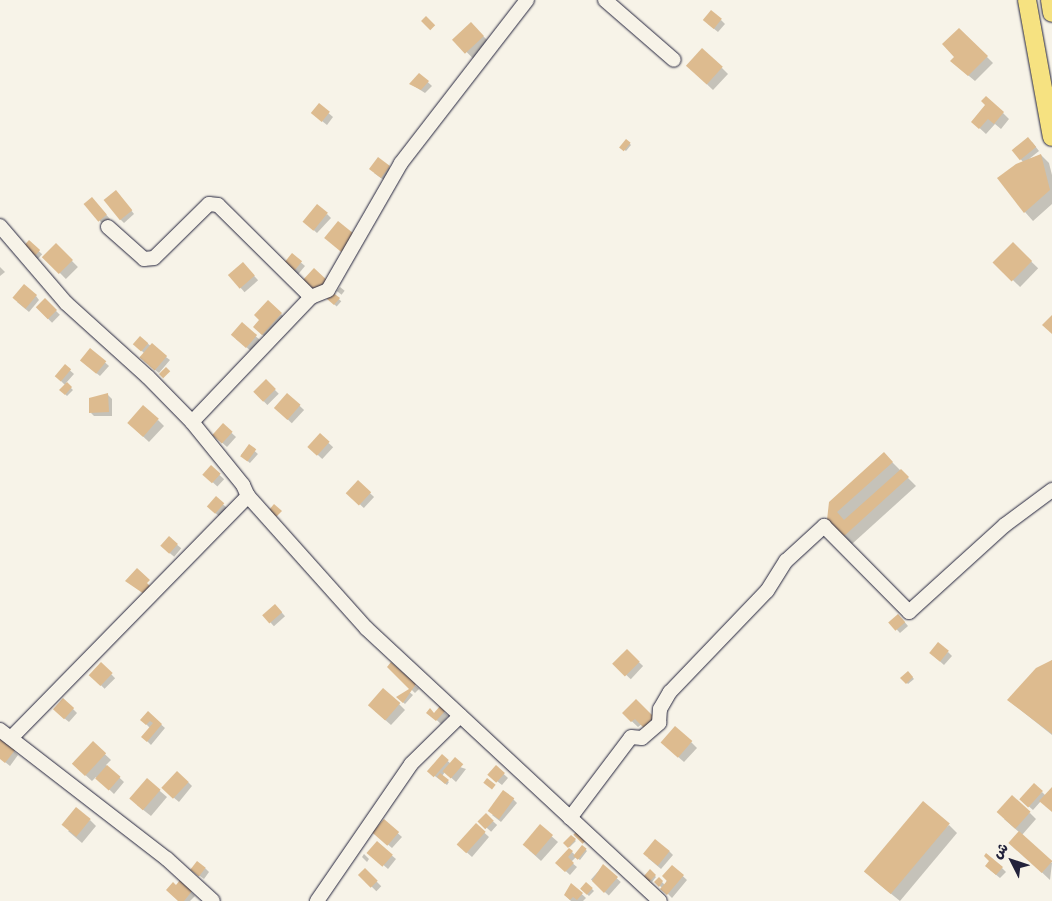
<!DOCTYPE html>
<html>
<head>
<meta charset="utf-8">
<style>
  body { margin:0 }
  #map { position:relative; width:1052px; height:901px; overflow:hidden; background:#f7f3e8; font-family:"Architects Daughter","Playpen Sans Arabic",sans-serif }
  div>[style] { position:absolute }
  .shadow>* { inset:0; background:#0003; transform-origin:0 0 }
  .building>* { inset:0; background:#ddbb8f; transform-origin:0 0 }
  .roads { filter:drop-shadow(0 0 1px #22223b) drop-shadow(0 0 1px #22223b) }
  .minor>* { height:14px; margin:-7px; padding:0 7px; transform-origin:7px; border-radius:7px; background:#f7f3e8 }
  .major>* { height:18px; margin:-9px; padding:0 9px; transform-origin:9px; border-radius:9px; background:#f6e281 }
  span { translate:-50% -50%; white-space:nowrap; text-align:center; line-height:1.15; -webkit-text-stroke:4px #f7f3e8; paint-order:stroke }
  .north { position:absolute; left:987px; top:836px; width:50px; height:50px; -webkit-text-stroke:4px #f7f3e8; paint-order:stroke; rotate:311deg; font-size:14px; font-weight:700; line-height:20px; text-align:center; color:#22223b }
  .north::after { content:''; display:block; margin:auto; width:18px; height:22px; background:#22223b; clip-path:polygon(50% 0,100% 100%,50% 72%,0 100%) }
</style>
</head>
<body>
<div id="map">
  <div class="shadow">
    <i style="clip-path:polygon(721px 20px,725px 24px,718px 32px,708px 24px)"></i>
    <i style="left:471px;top:24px;width:27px;height:23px;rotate:45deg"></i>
    <i style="clip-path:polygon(959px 29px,993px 63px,975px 81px,951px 61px,956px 57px)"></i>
    <i style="clip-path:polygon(722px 68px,728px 74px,713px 90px,694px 72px)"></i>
    <i style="clip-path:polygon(419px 74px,432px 86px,425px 93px,411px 84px)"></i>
    <i style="clip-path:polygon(319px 105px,333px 117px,327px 125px,317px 117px)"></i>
    <i style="clip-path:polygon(1003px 113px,1009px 119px,1001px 129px,995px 124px,986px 134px,973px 122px)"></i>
    <i style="clip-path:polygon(627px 141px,631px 145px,626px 151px,621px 147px)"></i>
    <i style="clip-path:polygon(1032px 142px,1039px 151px,1029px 159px,1041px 155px,1049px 163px,1052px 175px,1052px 204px,1033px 221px,1025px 212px,1023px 162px,1013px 150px)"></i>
    <i style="clip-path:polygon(389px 167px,393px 171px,385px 181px,374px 173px)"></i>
    <i style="clip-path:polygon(120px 196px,134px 214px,124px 223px,120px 219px)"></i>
    <i style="clip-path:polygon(96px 203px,110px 219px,104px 225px,100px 221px)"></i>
    <i style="clip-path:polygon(327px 214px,331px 218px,317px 233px,308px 225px)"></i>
    <i style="left:29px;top:242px;width:18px;height:7px;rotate:43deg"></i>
    <i style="left:1013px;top:244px;width:35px;height:26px;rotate:44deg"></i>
    <i style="left:56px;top:245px;width:31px;height:17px;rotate:45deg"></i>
    <i style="left:292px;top:255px;width:17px;height:13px;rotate:40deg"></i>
    <i style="left:243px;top:263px;width:23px;height:18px;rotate:49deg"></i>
    <i style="clip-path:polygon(0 267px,5px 272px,0 276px)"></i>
    <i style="left:340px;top:287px;width:6px;height:5px;rotate:39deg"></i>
    <i style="left:333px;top:294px;width:11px;height:7px;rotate:41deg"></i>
    <i style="clip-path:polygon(36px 296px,39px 300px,29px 312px,17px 302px)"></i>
    <i style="left:45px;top:300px;width:21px;height:11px;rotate:45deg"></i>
    <i style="clip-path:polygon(281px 314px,287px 320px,269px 340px,260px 333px)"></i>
    <i style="clip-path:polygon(242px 324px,260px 340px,251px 351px,236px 339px)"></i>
    <i style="clip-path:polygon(140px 338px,170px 360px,159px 373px,144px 361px,144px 353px,139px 348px)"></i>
    <i style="clip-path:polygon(91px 350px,109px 366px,100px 376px,85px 364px)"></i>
    <i style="clip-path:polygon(65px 366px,74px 374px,66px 383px,73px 390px,67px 396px,61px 390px,65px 385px,56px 376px)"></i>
    <i style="left:266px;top:381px;width:18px;height:16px;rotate:45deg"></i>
    <i style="clip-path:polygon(108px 395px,112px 399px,112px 416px,94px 416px,91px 413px)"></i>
    <i style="left:288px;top:395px;width:22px;height:18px;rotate:43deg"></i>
    <i style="clip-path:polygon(158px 420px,164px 426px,149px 442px,135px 429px)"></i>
    <i style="clip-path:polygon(223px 425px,236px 437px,227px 447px,218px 439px)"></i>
    <i style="left:320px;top:435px;width:18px;height:16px;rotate:43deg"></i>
    <i style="left:249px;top:446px;width:12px;height:12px;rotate:42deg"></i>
    <i style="clip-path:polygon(892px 462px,916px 486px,852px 544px,828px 520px,830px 503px)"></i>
    <i style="left:211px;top:467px;width:18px;height:10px;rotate:43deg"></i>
    <i style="left:358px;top:482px;width:22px;height:15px;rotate:43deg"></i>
    <i style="clip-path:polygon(216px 498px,227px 508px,220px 517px,213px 511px)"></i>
    <i style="left:169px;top:538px;width:16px;height:11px;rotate:40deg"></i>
    <i style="left:275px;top:605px;width:15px;height:15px;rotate:48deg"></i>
    <i style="clip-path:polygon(902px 619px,908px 626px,900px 633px,890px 622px)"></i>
    <i style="left:627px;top:651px;width:22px;height:18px;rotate:43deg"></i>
    <i style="clip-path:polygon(948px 652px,952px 656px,944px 665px,935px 657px)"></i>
    <i style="clip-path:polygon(1052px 660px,1052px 735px,1008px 700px)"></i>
    <i style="left:101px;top:664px;width:20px;height:15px;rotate:45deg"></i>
    <i style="clip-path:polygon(391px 664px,419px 689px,415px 693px,388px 667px)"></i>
    <i style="clip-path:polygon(908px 672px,914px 679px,908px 684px,902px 678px)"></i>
    <i style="clip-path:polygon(408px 691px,413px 695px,405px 704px,398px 698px)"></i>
    <i style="clip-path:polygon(64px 700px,77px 713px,69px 722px,59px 714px)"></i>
    <i style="clip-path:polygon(636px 701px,660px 724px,642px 724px,638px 727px,623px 713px)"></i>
    <i style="clip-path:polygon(399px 704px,405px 710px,391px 725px,375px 711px)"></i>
    <i style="clip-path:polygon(440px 708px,448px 716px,441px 724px,428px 712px,434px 714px)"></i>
    <i style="clip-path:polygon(148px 713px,165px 728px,151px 745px,143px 737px,150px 728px,142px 720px)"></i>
    <i style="clip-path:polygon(691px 742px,697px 748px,684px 762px,668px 748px)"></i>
    <i style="clip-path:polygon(93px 743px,111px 760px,106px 765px,124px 782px,114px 794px,96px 777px,92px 781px,73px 764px)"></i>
    <i style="clip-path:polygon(14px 751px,18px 755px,10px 766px,0 758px)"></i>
    <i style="clip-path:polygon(442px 756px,451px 764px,466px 769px,456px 782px,445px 772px,442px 776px,449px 782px,447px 785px,428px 771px)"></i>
    <i style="clip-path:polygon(496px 767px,508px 778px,502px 785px,493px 778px)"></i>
    <i style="clip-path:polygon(147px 780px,167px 797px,151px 816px,137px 805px)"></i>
    <i style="clip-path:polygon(188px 782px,192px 786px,179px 802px,167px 792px)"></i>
    <i style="clip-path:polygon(1052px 789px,1052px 811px,1041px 801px,1033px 810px,1025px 803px,1042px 792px,1046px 796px)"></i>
    <i style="clip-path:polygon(513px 799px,517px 803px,501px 822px,492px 815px)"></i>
    <i style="clip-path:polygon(1030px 813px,1036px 819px,1022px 835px,1052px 863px,1050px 880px,1016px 848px,1019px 832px,1004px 819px)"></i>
    <i style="left:486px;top:815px;width:15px;height:9px;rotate:42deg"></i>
    <i style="clip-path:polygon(90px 820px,96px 826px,82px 843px,68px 831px)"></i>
    <i style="clip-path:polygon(384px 821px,402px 837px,392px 848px,378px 836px)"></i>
    <i style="clip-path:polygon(476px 825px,489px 837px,472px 857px,463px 849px)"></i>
    <i style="clip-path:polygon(949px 825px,957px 833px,900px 901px,874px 880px)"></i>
    <i style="clip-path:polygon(540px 826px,558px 842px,541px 861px,529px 850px)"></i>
    <i style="left:571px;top:836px;width:7px;height:9px;rotate:45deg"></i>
    <i style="clip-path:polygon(377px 843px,396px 859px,388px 869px,373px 856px)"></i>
    <i style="clip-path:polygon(582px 846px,587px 851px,580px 860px,576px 857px,571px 862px,577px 867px,570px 875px,557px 863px,569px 849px,575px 855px)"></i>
    <i style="clip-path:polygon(669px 851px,673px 855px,661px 869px,648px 858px)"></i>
    <i style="clip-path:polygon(364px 854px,369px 859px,367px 862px,362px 857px)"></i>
    <i style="left:603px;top:866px;width:24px;height:18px;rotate:42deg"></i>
    <i style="clip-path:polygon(672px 866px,687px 880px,672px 898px,656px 882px,659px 879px,665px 885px)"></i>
    <i style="clip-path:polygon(205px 868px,209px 872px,204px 879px,196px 873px)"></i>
    <i style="clip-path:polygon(1002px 868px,1006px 872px,1000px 878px,990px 870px)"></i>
    <i style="left:365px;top:870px;width:23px;height:7px;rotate:45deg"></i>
    <i style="clip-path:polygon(650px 871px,656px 877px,652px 882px,646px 876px)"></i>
    <i style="clip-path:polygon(586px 883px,594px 891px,589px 896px,581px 889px)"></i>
    <i style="clip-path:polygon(572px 885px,586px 898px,583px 901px,571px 901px,565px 895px)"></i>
    <i style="clip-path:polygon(176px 887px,191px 892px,195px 896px,190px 901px,179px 901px)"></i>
  </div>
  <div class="building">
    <i style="left:711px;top:10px;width:14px;height:13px;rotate:39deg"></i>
    <i style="left:426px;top:16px;width:13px;height:7px;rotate:45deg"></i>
    <i style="left:471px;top:22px;width:19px;height:26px;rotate:47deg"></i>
    <i style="clip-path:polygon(959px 28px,988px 56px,968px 76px,950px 61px,954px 57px,942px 44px)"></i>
    <i style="left:702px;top:48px;width:28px;height:24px;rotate:42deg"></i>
    <i style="clip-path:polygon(419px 73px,429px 81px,421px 90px,409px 84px)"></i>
    <i style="clip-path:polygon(986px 96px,1004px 112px,994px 124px,988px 119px,979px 129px,971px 122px,985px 105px,981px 101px)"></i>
    <i style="left:319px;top:103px;width:14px;height:13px;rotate:39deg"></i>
    <i style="left:1028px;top:137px;width:13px;height:21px;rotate:51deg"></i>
    <i style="left:626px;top:139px;width:6px;height:11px;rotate:39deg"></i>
    <i style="clip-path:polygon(1041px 154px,1050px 190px,1024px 213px,997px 178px,1016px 164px)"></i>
    <i style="left:378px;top:157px;width:15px;height:15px;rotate:37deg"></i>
    <i style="left:116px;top:190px;width:26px;height:16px;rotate:51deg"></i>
    <i style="left:92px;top:197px;width:23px;height:11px;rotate:50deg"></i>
    <i style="left:317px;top:204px;width:14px;height:23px;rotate:39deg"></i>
    <i style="left:338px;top:221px;width:22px;height:22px;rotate:39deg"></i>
    <i style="left:29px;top:240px;width:15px;height:10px;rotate:42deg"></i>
    <i style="left:1013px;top:242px;width:27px;height:29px;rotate:45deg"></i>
    <i style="left:56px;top:243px;width:24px;height:20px;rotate:45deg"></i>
    <i style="left:292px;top:253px;width:13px;height:16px;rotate:39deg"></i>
    <i style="left:243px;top:262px;width:18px;height:20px;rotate:49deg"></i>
    <i style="left:314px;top:268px;width:19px;height:16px;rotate:43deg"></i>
    <i style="left:24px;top:284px;width:17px;height:18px;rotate:40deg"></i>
    <i style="clip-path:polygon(332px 292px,340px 298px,334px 305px,327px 299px)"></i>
    <i style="left:45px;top:298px;width:17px;height:13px;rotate:45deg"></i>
    <i style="clip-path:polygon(268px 300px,282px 313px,262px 335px,253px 327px,259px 320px,254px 315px)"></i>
    <i style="clip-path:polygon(1052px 315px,1052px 334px,1042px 325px)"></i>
    <i style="left:242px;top:322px;width:20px;height:17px;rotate:41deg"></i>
    <i style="left:140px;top:336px;width:11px;height:11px;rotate:41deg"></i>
    <i style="left:152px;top:343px;width:20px;height:19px;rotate:41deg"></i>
    <i style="left:90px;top:348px;width:21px;height:16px;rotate:39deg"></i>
    <i style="left:65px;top:364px;width:8px;height:16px;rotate:40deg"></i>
    <i style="left:166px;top:367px;width:6px;height:10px;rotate:45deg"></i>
    <i style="left:266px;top:379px;width:14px;height:18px;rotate:45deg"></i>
    <i style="clip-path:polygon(67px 382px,72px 387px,65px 395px,59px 390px)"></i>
    <i style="clip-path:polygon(108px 393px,109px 412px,89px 413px,89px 398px)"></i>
    <i style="left:287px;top:393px;width:18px;height:20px;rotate:41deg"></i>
    <i style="left:143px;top:405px;width:21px;height:24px;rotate:41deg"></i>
    <i style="left:223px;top:423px;width:13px;height:16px;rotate:42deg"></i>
    <i style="left:320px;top:433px;width:13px;height:19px;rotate:42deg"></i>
    <i style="left:249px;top:444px;width:9px;height:15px;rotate:36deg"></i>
    <i style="clip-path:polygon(884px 452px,893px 462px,837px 512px,844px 520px,901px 469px,909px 477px,843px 537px,827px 520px,829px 502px)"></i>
    <i style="left:211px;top:465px;width:13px;height:13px;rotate:42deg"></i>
    <i style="left:358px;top:480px;width:18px;height:18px;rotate:43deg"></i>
    <i style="left:216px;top:496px;width:11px;height:14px;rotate:41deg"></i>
    <i style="clip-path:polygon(274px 504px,282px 511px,276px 517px,269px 510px)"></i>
    <i style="left:169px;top:536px;width:12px;height:13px;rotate:42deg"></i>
    <i style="clip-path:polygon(137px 568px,150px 580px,147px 583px,153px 589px,147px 596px,125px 581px)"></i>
    <i style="left:275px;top:604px;width:11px;height:17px;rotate:49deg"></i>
    <i style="left:898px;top:614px;width:11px;height:13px;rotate:49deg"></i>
    <i style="left:938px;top:642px;width:14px;height:14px;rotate:39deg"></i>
    <i style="left:627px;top:649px;width:18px;height:21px;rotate:45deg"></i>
    <i style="clip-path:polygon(1052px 660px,1052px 734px,1007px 700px,1036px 668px)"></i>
    <i style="left:101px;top:662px;width:16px;height:18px;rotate:43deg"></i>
    <i style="clip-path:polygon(391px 662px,416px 684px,403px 703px,396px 697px,409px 689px,387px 667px)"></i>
    <i style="clip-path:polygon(908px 671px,913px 677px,906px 684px,900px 678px)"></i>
    <i style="left:383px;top:688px;width:23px;height:23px;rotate:41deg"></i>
    <i style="left:63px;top:698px;width:15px;height:15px;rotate:42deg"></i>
    <i style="clip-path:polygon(636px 699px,654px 717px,644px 728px,635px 719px,631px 722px,622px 713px)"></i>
    <i style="clip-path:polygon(440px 706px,445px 711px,436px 721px,426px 713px,430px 708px,434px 713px)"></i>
    <i style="clip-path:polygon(148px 711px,162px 724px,147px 742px,141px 737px,153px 723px,150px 721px,146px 725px,140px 720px)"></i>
    <i style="left:675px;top:726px;width:23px;height:22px;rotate:41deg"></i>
    <i style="clip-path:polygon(0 739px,15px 750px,5px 763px,0 759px)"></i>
    <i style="left:93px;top:741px;width:18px;height:31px;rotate:43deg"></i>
    <i style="left:442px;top:754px;width:9px;height:23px;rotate:41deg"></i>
    <i style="left:455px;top:757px;width:11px;height:19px;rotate:41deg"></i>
    <i style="left:107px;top:765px;width:18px;height:18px;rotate:41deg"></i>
    <i style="left:496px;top:765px;width:12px;height:13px;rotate:42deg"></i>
    <i style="left:177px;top:771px;width:16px;height:23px;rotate:43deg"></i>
    <i style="clip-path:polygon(440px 773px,449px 780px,445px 784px,437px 777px)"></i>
    <i style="left:147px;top:778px;width:18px;height:27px;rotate:41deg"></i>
    <i style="left:487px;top:778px;width:11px;height:6px;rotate:38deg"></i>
    <i style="left:1034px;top:783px;width:12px;height:22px;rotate:42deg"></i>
    <i style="clip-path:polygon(1052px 787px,1052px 812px,1039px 801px)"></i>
    <i style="left:503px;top:790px;width:14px;height:26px;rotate:36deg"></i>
    <i style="left:1012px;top:795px;width:25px;height:23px;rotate:42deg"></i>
    <i style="left:923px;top:801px;width:35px;height:92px;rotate:40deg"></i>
    <i style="left:76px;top:807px;width:19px;height:23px;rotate:39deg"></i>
    <i style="left:486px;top:813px;width:11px;height:12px;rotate:45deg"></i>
    <i style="left:384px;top:819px;width:20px;height:18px;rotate:41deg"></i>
    <i style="left:476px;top:823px;width:13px;height:29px;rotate:42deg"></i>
    <i style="left:540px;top:824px;width:17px;height:27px;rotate:40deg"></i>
    <i style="left:579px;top:829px;width:13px;height:8px;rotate:45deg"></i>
    <i style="left:1019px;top:831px;width:45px;height:16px;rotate:42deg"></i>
    <i style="clip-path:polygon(571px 835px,576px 839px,568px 848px,563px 843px)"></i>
    <i style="left:655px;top:839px;width:19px;height:19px;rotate:39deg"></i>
    <i style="left:377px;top:841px;width:21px;height:16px;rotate:41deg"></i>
    <i style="left:582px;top:845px;width:6px;height:14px;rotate:39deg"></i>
    <i style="clip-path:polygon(569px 848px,573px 851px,568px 857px,574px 863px,565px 872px,555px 863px)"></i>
    <i style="clip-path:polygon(986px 853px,1003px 867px,996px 875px,985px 866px,989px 861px,984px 856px)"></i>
    <i style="left:197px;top:861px;width:11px;height:11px;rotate:38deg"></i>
    <i style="clip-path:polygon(603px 864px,618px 877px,604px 893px,592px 881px)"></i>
    <i style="clip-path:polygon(672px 865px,684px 875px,667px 895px,660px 889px,667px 881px,662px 876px)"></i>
    <i style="left:365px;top:868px;width:18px;height:10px;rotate:45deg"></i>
    <i style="clip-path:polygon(650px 869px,656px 875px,649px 882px,644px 876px)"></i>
    <i style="clip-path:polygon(659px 877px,663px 881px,659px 887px,654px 882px)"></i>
    <i style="clip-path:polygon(180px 880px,192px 891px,184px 901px,178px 901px,166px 890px,173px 882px,176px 885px)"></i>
    <i style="left:586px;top:882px;width:9px;height:9px;rotate:41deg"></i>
    <i style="clip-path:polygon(571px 883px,583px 893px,577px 900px,573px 897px,570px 900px,564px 895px)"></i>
  </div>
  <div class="roads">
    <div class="minor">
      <i style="left:605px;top:0;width:91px;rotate:41deg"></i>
      <i style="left:0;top:226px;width:101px;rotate:49.4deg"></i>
      <i style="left:66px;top:303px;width:110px;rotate:42.1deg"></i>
      <i style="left:148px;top:377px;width:63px;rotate:45.6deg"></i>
      <i style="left:192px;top:422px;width:81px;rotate:51deg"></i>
      <i style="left:243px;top:485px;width:12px;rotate:66deg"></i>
      <i style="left:248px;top:496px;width:177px;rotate:48.2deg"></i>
      <i style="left:366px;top:628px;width:401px;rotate:42.9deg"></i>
      <i style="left:108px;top:227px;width:48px;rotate:41.6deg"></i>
      <i style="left:144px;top:259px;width:10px;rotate:-6deg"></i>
      <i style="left:154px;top:258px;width:77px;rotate:-44.5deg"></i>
      <i style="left:209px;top:204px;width:9px;rotate:6deg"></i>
      <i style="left:218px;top:205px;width:131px;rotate:44.7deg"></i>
      <i style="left:192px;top:422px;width:173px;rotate:-46.4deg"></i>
      <i style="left:311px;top:297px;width:18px;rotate:-22deg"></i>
      <i style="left:328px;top:290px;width:146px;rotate:-60.1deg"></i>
      <i style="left:401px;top:163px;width:206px;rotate:-52.3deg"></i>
      <i style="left:0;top:730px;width:211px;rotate:37.7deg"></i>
      <i style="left:167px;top:859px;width:62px;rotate:42.4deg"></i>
      <i style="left:11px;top:738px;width:339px;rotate:-45.6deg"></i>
      <i style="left:570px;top:818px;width:101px;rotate:-53deg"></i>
      <i style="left:631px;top:737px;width:11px;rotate:5deg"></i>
      <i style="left:642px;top:738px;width:23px;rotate:-41deg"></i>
      <i style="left:659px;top:723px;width:14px;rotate:-86deg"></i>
      <i style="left:660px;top:709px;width:20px;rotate:-60deg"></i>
      <i style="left:670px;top:692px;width:140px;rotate:-46.2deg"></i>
      <i style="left:767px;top:591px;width:36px;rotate:-58deg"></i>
      <i style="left:786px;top:561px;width:52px;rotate:-42.6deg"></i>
      <i style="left:824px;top:526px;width:121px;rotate:45.3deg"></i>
      <i style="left:909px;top:612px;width:130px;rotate:-42.2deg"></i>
      <i style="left:1005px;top:525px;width:59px;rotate:-36.7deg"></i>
      <i style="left:317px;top:901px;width:166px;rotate:-55.5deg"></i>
      <i style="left:411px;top:764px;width:69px;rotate:-44.4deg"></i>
    </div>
    <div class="major">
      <i style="left:1027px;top:0;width:139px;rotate:79.7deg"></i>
      <i style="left:1050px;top:0;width:13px;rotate:81deg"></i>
    </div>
  </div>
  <div class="north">ش</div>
</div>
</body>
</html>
